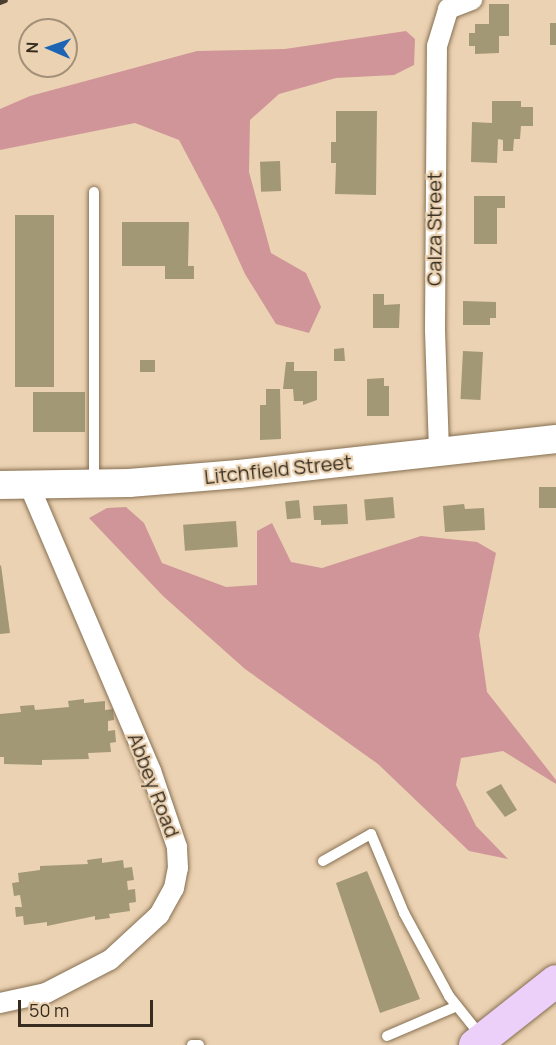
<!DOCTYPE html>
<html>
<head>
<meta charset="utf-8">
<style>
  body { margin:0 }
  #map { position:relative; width:556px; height:1045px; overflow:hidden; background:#ebd2b2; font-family:Manrope,sans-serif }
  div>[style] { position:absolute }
  .green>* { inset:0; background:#d09599 }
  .building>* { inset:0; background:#a29875; transform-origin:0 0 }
  .roads { filter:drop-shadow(0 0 2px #867052) drop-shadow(0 0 2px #867052) }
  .lane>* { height:10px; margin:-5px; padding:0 5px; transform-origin:5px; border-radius:5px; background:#fff }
  .street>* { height:20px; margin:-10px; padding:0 10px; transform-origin:10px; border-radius:10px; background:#fff }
  .secondary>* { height:28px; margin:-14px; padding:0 14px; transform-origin:14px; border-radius:14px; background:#fff }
  .primary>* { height:32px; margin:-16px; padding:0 16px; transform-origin:16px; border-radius:16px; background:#ecd0f9 }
  .rail>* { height:4.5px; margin:-2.25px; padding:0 2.25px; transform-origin:2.25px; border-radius:2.25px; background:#4a3f30 }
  span { translate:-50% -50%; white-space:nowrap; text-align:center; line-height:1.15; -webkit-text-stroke:4.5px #ebd2b2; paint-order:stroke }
  .street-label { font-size:20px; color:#362d20 }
  .north { position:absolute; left:18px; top:18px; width:60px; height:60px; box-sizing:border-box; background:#ebd2b2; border:2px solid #a39078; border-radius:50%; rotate:272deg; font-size:16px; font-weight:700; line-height:24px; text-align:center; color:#362d20 }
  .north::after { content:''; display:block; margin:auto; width:21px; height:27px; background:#1d64b4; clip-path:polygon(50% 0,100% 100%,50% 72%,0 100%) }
  .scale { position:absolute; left:18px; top:1000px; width:135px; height:27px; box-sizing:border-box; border:3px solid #362d20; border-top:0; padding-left:8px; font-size:18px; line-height:21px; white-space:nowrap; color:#362d20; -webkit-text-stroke:4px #ebd2b2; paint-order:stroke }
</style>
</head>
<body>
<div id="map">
  <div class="green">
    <i style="clip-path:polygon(406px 31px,415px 39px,414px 65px,394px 75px,336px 78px,279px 94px,250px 120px,249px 172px,271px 253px,306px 273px,321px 307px,309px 333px,276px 324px,245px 274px,218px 214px,179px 140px,135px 123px,0 150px,0 109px,30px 96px,197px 51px,285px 49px)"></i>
    <i style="clip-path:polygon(126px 507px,144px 523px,162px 563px,226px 587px,257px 585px,257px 531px,272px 523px,291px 562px,322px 568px,421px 536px,477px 542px,496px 553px,479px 635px,487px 692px,556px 780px,556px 784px,503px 751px,461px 758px,456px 785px,476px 826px,508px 859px,469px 851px,378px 764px,245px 669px,163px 596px,89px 518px,107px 508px)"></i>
  </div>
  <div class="building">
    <i style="clip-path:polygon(489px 4px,509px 4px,509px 36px,499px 36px,499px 53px,475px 54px,475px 46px,469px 46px,469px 33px,475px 33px,475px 24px,489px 24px)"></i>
    <i style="left:550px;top:23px;width:6px;height:22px"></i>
    <i style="clip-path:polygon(492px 101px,521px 101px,521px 107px,533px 107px,533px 126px,521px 126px,520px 139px,514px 139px,513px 151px,503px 151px,503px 140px,498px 139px,497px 163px,471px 162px,472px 122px,492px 123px)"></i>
    <i style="clip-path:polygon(336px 111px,377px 111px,376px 195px,335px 194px,336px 163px,331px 163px,331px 142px,336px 142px)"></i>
    <i style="left:280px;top:161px;width:30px;height:20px;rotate:88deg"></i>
    <i style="clip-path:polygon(474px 196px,505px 196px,505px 208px,497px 208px,497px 244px,474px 244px)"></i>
    <i style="left:15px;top:215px;width:39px;height:172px"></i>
    <i style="clip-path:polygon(122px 222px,189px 222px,188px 266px,194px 266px,194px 279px,165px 279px,165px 266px,122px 266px)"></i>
    <i style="clip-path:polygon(373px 294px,384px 294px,384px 305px,400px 304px,399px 328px,373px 328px)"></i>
    <i style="clip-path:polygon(463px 301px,496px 302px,496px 318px,490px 318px,490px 325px,463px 325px)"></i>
    <i style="clip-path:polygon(344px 348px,345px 361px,334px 361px,334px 349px)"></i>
    <i style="left:463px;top:351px;width:20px;height:48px;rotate:3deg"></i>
    <i style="left:140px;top:360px;width:15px;height:12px"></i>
    <i style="clip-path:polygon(286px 362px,294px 362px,294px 371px,317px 371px,317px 400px,303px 405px,303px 401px,294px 401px,293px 389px,283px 389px)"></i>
    <i style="clip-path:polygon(384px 378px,384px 386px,389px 386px,389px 416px,367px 416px,367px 379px)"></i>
    <i style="clip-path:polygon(266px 389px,280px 389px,281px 439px,260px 440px,260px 405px,266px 405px)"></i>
    <i style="left:33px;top:392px;width:52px;height:40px"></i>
    <i style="left:539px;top:487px;width:17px;height:21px"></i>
    <i style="left:393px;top:497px;width:21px;height:29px;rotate:85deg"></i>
    <i style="left:299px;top:500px;width:18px;height:14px;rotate:84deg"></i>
    <i style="clip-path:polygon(347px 504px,348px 524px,321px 525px,321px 520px,314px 520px,313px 506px)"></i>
    <i style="clip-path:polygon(464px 504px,465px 509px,484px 508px,485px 530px,445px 532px,443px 506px)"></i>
    <i style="left:236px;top:521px;width:26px;height:53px;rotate:86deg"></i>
    <i style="clip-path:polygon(1px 565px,10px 633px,0 634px,0 566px)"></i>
    <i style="clip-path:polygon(84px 699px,84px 703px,105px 701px,105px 710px,113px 709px,114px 720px,108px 721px,108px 731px,115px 730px,116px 742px,110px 743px,111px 752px,88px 753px,89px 759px,42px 760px,42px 765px,4px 764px,4px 757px,0 757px,0 714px,21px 712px,20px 706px,34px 705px,35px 710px,69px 707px,68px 701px)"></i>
    <i style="clip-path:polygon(501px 784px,517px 810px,505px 817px,486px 792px)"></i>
    <i style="clip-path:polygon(102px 858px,102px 863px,123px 860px,124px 868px,132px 867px,134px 880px,127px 881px,128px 890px,135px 889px,136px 902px,129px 903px,130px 911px,109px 914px,110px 918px,95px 920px,95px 916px,47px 926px,47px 922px,24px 925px,23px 916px,16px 917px,15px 907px,22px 907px,20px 895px,14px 896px,12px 883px,19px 882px,18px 873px,40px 870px,40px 866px,88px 864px,87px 860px)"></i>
    <i style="clip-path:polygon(367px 871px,420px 999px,380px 1013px,336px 883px)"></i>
  </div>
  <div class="roads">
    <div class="lane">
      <i style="left:94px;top:484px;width:292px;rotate:-90deg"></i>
      <i style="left:323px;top:861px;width:55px;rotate:-29.4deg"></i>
      <i style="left:371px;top:834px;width:86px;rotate:67.3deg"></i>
      <i style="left:404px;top:913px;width:94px;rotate:61.5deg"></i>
      <i style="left:449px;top:996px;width:51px;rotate:51.3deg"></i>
      <i style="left:387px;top:1036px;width:76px;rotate:-23.2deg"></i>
      <i style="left:192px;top:1045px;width:7px"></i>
    </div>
    <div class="street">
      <i style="left:439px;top:451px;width:122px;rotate:-91.9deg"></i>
      <i style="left:435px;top:329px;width:283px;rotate:-89.6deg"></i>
      <i style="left:437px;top:46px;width:39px;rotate:-73deg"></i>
      <i style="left:448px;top:9px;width:26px;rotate:-21deg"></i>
      <i style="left:0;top:1003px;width:47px;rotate:-12.3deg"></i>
      <i style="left:46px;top:993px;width:72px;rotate:-27.3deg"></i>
      <i style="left:110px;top:960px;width:67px;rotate:-42.6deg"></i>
      <i style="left:159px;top:915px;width:31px;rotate:-61deg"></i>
      <i style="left:174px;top:888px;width:20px;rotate:-79deg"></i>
      <i style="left:178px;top:868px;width:21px;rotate:-93deg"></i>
      <i style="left:177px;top:847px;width:80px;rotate:-108.9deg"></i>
      <i style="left:151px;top:771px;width:311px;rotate:-113.1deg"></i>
    </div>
    <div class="secondary">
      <i style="left:0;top:485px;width:129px;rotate:-0.9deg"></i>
      <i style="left:129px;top:483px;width:110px;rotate:-4.7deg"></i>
      <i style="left:239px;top:474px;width:319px;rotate:-6.3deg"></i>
    </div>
    <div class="primary">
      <i style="left:475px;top:1045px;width:103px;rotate:-38.3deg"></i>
    </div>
  </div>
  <div class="rail">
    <i style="left:0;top:2px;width:5px;rotate:-22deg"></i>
  </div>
  <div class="street-label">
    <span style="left:434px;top:229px;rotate:-90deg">Calza Street</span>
    <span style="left:278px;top:469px;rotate:-6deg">Litchfield Street</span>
    <span style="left:154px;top:785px;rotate:69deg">Abbey Road</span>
  </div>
  <div class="north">N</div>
  <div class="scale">50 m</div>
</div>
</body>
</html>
